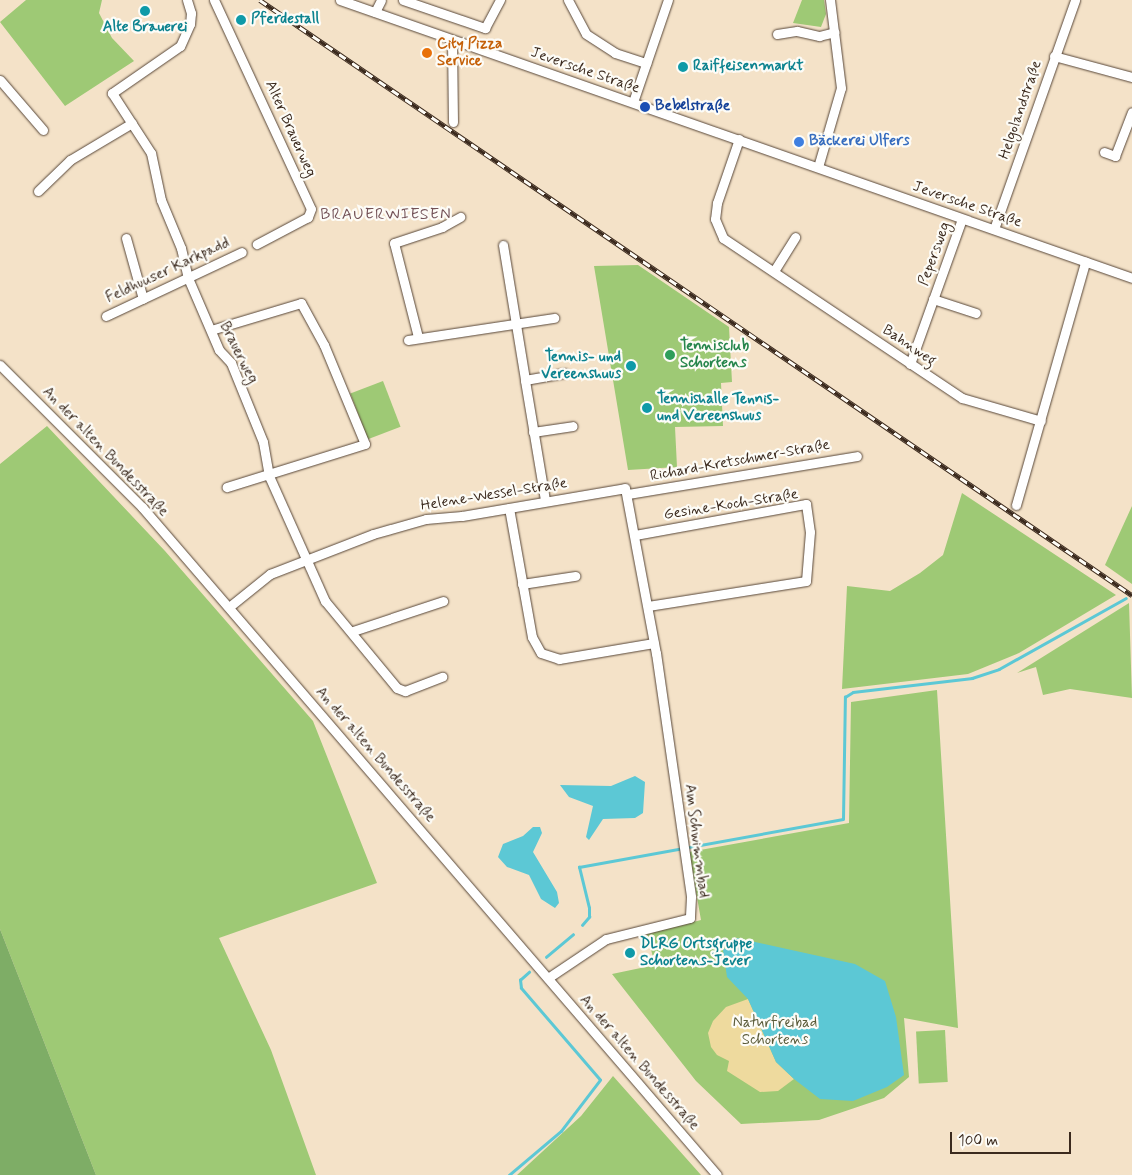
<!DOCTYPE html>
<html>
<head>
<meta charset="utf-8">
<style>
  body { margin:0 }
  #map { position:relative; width:1132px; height:1175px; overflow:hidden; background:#f4e2c8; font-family:Mynerve,sans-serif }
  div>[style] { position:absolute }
  .green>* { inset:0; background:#9ec975; transform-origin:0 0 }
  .forest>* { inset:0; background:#7ead66 }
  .sand>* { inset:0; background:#eeda9e }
  .water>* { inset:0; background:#5cc8d5 }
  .stream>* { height:2.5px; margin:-1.25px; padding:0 1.25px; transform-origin:1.25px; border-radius:1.25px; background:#5cc8d5 }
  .roads { filter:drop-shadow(0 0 1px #574638) drop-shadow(0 0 1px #574638) }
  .minor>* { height:9px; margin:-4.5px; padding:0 4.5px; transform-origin:4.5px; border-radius:4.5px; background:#fff }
  .rail>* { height:4.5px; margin-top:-2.25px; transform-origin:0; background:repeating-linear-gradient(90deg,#fdfcf7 0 8px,#3b2a1e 0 16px); box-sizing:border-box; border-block:1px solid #3b2a1e }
  .dots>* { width:14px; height:14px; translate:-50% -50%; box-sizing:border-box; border:2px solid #fdfcf7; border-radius:50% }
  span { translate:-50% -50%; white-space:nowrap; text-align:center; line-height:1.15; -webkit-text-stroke:4.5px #fdfcf7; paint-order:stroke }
  .culture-label { font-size:15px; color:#0d838f; font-weight:700 }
  .left { translate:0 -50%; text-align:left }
  .right { translate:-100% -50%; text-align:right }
  .food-label { font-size:15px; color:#c56008; font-weight:700 }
  .street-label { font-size:15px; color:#3b2a1e }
  .transit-label { font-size:15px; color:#164399; font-weight:700 }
  .shop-label { font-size:15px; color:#366cbe; font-weight:700 }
  .leisure-label { font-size:15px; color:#27864d; font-weight:700 }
  .park-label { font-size:15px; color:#595a38 }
  .neighbourhood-label { font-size:16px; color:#725055; letter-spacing:1px }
  .scale { position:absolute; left:950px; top:1132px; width:121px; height:22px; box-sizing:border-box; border:2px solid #3b2a1e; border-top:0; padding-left:6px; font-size:15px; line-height:18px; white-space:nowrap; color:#3b2a1e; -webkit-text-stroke:4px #fdfcf7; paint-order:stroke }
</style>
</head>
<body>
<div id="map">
  <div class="green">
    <i style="clip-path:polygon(26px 0,102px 0,99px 13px,112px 38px,134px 61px,65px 106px,0 22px)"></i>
    <i style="clip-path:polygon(802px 0,824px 0,826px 14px,821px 27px,793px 23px)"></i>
    <i style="clip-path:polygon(638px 265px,729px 327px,732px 382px,721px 383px,723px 426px,675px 427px,677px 467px,628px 470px,594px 266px)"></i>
    <i style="left:383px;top:381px;width:49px;height:35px;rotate:69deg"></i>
    <i style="clip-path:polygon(47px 426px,165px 551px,313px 721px,377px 883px,219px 938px,271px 1050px,316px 1175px,96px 1175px,0 929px,0 464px)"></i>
    <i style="clip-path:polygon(962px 493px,1116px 595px,1019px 653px,968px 674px,842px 689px,847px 586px,890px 591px,920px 573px,943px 555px)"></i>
    <i style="clip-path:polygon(1132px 506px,1132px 584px,1105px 565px)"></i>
    <i style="clip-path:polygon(1129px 603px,1132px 698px,1070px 689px,1043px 695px,1036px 667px,1017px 673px)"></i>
    <i style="clip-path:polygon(937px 690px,958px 1028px,904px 1018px,909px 1077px,884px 1098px,819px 1120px,741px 1124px,696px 1081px,612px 974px,655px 965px,647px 934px,701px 920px,689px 852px,849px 823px,851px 702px)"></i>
    <i style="left:945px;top:1030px;width:52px;height:29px;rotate:87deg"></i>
    <i style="clip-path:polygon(613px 1076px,701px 1175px,517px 1175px,581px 1116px)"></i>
  </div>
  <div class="forest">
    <i style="clip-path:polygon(0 929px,96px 1175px,0 1175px)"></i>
  </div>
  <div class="sand">
    <i style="clip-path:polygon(748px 999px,776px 1062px,794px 1079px,778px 1091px,760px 1092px,727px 1071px,729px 1061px,717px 1055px,711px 1047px,708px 1033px,713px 1021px,726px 1007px)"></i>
  </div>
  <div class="water">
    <i style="clip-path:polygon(635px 776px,645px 782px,643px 813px,635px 818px,603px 819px,589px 840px,586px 837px,593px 806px,569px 797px,560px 785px,611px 786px)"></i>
    <i style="clip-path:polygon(533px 827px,540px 827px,542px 833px,533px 852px,557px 892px,559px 903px,555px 908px,541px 899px,529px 875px,507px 867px,498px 857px,503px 844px,523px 836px)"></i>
    <i style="clip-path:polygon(737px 938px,855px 964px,885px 981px,896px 1017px,904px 1075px,887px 1087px,853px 1101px,820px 1099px,794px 1079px,776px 1062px,748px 999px,727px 977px,723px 950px)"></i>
  </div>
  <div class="stream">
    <i style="left:582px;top:925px;width:11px;rotate:-49deg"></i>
    <i style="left:589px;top:917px;width:9px;rotate:-90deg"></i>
    <i style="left:589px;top:908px;width:42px;rotate:-103.7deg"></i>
    <i style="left:579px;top:867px;width:268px;rotate:-10.3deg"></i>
    <i style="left:843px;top:819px;width:122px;rotate:-89.1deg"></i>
    <i style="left:845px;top:697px;width:9px;rotate:-32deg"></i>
    <i style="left:853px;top:692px;width:120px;rotate:-6.7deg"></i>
    <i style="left:972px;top:678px;width:28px;rotate:-18deg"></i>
    <i style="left:999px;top:669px;width:145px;rotate:-29.2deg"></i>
    <i style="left:546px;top:957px;width:35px;rotate:-40deg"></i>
    <i style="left:509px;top:1175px;width:68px;rotate:-40.2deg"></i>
    <i style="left:561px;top:1131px;width:64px;rotate:-52.6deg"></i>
    <i style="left:600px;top:1080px;width:121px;rotate:-130.7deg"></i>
    <i style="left:521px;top:988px;width:8px;rotate:-97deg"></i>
    <i style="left:520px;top:980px;width:12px;rotate:-42deg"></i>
  </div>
  <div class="roads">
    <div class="minor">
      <i style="left:187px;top:0;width:14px;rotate:73deg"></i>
      <i style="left:191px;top:13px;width:11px;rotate:95deg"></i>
      <i style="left:190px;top:24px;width:24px;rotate:114deg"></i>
      <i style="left:180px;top:46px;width:83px;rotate:145.3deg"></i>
      <i style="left:112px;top:93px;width:72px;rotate:57deg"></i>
      <i style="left:151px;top:153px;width:48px;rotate:78deg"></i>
      <i style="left:161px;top:200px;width:52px;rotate:67.4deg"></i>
      <i style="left:181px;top:248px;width:31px;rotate:77deg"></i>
      <i style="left:188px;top:278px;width:78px;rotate:66.7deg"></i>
      <i style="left:219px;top:350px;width:18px;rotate:47deg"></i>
      <i style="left:231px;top:363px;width:85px;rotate:67.9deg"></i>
      <i style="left:263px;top:442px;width:35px;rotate:80deg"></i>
      <i style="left:269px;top:476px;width:137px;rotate:65.9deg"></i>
      <i style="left:325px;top:601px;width:113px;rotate:50.4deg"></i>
      <i style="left:397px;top:688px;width:9px;rotate:21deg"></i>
      <i style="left:405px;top:691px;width:40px;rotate:-21deg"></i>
      <i style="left:214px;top:0;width:230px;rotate:65.1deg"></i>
      <i style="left:311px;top:209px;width:9px;rotate:111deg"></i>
      <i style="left:308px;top:217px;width:58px;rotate:152.1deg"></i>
      <i style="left:340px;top:0;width:839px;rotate:19.34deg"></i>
      <i style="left:403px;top:0;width:87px;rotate:18.9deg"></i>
      <i style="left:485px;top:28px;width:32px;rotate:-62deg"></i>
      <i style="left:568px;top:0;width:38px;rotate:62deg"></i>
      <i style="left:586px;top:34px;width:35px;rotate:33deg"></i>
      <i style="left:615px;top:53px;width:33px;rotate:18deg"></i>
      <i style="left:375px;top:12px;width:13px;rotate:-63deg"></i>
      <i style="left:777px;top:34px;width:20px;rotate:-9deg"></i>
      <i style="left:797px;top:31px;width:23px;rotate:13deg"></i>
      <i style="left:819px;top:36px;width:16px;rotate:-14deg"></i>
      <i style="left:452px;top:41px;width:81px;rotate:89.3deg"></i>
      <i style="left:1054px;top:56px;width:81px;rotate:15.1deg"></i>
      <i style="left:0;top:80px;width:66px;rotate:49.3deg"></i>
      <i style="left:633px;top:102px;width:108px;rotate:-71.1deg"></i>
      <i style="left:739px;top:139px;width:68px;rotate:109deg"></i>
      <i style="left:717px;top:203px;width:16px;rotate:97deg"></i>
      <i style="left:715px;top:219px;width:21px;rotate:67deg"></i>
      <i style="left:723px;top:238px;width:288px;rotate:33.8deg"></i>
      <i style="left:962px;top:398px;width:82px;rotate:16.2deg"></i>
      <i style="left:1104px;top:152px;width:12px;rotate:20deg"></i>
      <i style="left:1115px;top:156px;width:47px;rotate:-68.9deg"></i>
      <i style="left:818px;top:167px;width:82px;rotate:-73.8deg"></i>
      <i style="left:841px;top:88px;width:89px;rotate:-97.1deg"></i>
      <i style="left:38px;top:191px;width:45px;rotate:-44.1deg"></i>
      <i style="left:70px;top:160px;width:72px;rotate:-30.8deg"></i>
      <i style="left:994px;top:229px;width:243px;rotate:-70.5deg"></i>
      <i style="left:126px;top:238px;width:63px;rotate:74.4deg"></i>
      <i style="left:503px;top:245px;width:137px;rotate:80.7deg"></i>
      <i style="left:774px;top:271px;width:40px;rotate:-58deg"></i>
      <i style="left:933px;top:299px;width:45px;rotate:18deg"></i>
      <i style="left:106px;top:316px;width:150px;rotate:-25.2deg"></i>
      <i style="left:211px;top:330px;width:94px;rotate:-16.7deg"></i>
      <i style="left:301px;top:303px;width:48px;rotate:61.3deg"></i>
      <i style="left:324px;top:345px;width:107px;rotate:67.5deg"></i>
      <i style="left:365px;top:444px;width:145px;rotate:162.7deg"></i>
      <i style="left:418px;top:337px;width:97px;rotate:-104.3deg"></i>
      <i style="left:394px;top:243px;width:51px;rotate:-18.4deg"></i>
      <i style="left:442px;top:227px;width:21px;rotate:-29deg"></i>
      <i style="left:408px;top:340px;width:148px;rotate:-8.6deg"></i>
      <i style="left:910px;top:364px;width:154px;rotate:-70.3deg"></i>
      <i style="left:0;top:365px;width:201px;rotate:45deg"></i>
      <i style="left:142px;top:507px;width:881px;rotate:49.28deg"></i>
      <i style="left:533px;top:432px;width:40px;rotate:-8.5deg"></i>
      <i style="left:628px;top:494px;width:232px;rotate:-9.4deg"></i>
      <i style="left:545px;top:500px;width:122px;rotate:-99.5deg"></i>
      <i style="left:525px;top:380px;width:40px;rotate:-10deg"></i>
      <i style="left:1016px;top:505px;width:253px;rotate:-74.1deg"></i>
      <i style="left:509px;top:508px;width:131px;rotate:79.9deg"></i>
      <i style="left:532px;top:637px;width:18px;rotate:61deg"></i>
      <i style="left:541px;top:653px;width:19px;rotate:18deg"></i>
      <i style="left:559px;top:659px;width:96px;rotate:-9.6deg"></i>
      <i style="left:635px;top:535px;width:174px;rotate:-10.3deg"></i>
      <i style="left:806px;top:504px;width:28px;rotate:82deg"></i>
      <i style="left:810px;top:532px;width:49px;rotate:94.7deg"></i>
      <i style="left:806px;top:581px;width:160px;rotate:171deg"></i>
      <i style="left:522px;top:584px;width:54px;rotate:-8.6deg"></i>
      <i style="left:229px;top:607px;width:53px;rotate:-38.8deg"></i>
      <i style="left:270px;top:574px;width:110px;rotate:-21.2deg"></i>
      <i style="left:373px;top:534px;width:55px;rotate:-15.8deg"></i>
      <i style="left:426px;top:519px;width:36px;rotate:-5deg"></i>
      <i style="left:462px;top:516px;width:165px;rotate:-9.7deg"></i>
      <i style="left:625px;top:488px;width:168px;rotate:79.4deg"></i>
      <i style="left:656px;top:653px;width:246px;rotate:81.8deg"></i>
      <i style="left:691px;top:897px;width:21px;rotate:93deg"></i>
      <i style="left:690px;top:918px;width:87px;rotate:166deg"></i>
      <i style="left:606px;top:939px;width:70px;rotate:146.1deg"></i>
      <i style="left:353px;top:631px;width:95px;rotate:-18.4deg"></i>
    </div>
  </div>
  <div class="rail">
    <i style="left:260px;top:0;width:1056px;rotate:34.31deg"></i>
  </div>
  <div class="dots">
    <i style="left:145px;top:11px;background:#0f9aa8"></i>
    <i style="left:241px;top:20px;background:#0f9aa8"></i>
    <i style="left:427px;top:53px;background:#e8710a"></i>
    <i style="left:683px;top:67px;background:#0f9aa8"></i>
    <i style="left:645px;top:107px;background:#1a4fb4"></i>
    <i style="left:799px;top:142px;background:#3f7fe0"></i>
    <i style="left:670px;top:355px;background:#2e9e5b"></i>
    <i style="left:631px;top:366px;background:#0f9aa8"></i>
    <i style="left:647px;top:408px;background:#0f9aa8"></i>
    <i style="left:630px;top:953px;background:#0f9aa8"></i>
  </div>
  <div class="culture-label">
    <span class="left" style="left:251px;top:20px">Pferdestall</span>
    <span style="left:145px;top:28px">Alte Brauerei</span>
    <span class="left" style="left:693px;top:67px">Raiffeisenmarkt</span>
    <span class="right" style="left:621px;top:366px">Tennis- und<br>Vereenshuus</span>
    <span class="left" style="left:657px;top:408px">Tennishalle Tennis-<br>und Vereenshuus</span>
    <span class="left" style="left:640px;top:953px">DLRG Ortsgruppe<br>Schortens-Jever</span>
  </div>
  <div class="food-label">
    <span class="left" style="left:437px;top:53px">City Pizza<br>Service</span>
  </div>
  <div class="street-label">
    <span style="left:585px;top:71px;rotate:19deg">Jeversche Straße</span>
    <span style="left:1021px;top:110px;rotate:-71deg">Helgolandstraße</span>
    <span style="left:290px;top:129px;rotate:66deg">Alter Brauerweg</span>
    <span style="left:967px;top:205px;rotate:19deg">Jeversche Straße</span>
    <span style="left:935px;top:254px;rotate:-70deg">Pepersweg</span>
    <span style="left:168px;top:271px;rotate:-25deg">Feldhuuser Karkpadd</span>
    <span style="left:909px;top:346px;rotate:34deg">Bahnweg</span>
    <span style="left:238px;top:353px;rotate:63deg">Brauerweg</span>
    <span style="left:105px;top:452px;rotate:46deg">An der alten Bundesstraße</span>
    <span style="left:740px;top:461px;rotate:-10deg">Richard-Kretschmer-Straße</span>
    <span style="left:494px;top:495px;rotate:-9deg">Helene-Wessel-Straße</span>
    <span style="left:731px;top:505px;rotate:-9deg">Gesine-Koch-Straße</span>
    <span style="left:375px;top:755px;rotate:49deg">An der alten Bundesstraße</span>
    <span style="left:696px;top:841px;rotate:83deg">Am Schwimmbad</span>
    <span style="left:639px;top:1063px;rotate:49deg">An der alten Bundesstraße</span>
  </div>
  <div class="transit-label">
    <span class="left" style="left:655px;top:107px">Bebelstraße</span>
  </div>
  <div class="shop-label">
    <span class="left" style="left:809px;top:142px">Bäckerei Ulfers</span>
  </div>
  <div class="leisure-label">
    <span class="left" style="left:680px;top:355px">Tennisclub<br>Schortens</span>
  </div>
  <div class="park-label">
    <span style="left:775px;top:1032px">Naturfreibad<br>Schortens</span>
  </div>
  <div class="neighbourhood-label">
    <span style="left:386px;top:215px">BRAUERWIESEN</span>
  </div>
  <div class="scale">100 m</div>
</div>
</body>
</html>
